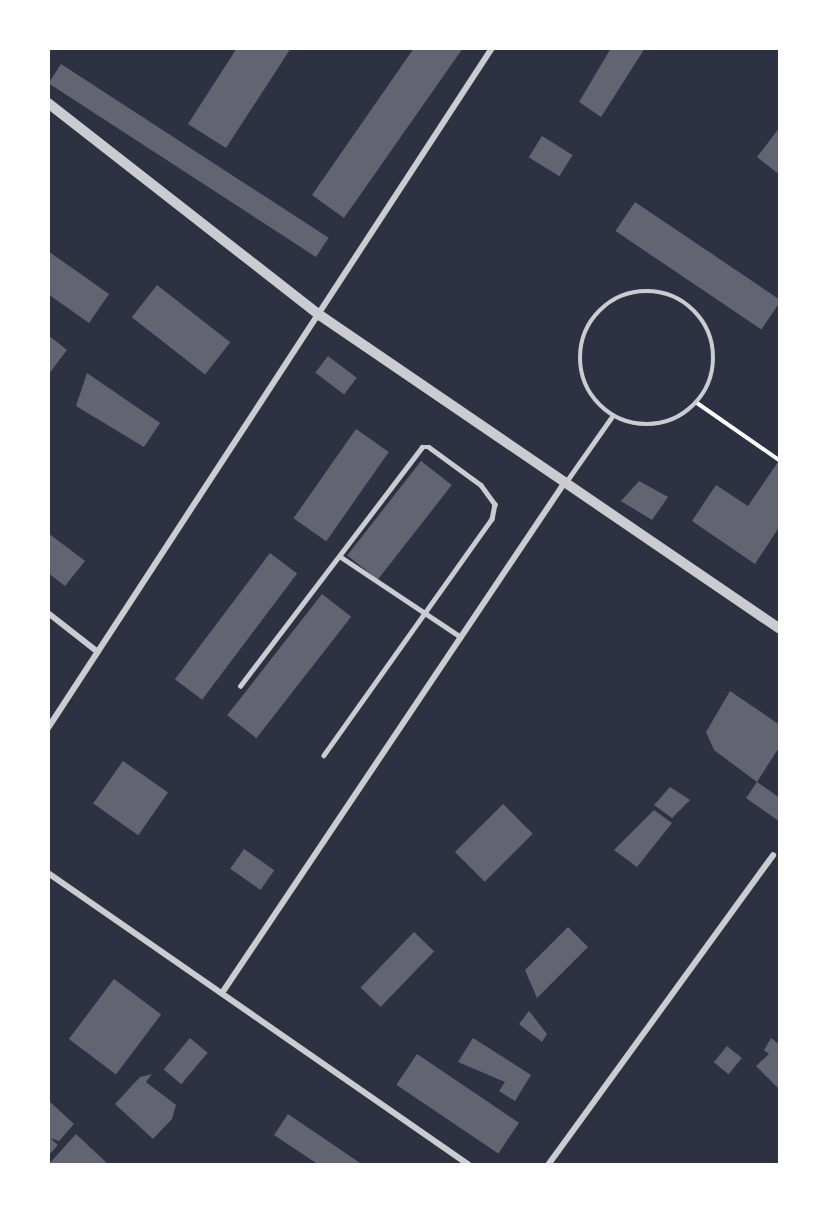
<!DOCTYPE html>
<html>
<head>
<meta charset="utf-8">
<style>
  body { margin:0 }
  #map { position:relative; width:828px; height:1213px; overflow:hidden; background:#2d3142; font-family:"Archivo Narrow",sans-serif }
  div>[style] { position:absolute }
  .building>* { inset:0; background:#626471; transform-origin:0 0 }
  .path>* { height:4px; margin:-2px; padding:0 2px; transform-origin:2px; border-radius:2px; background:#fff }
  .service>* { height:4.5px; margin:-2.25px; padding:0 2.25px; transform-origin:2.25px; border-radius:2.25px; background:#caccd0 }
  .service>.ring { margin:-2.25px; padding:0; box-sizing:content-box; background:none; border:4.5px solid #caccd0; border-radius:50% }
  .minor>* { height:6px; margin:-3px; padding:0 3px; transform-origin:3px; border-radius:3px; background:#caccd0 }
  .tertiary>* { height:10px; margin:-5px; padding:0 5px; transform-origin:5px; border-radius:5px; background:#caccd0 }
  span { translate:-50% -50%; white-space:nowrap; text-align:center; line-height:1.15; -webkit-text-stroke:4.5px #fff; paint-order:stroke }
  .frame { position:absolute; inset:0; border:50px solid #fff; pointer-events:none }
</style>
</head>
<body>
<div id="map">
  <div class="building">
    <i style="clip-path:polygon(237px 48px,291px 48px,226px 148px,188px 124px)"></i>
    <i style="clip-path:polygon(414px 48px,463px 48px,344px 218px,312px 195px)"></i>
    <i style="clip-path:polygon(611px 48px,645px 48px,601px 117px,579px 102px)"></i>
    <i style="left:61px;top:64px;width:319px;height:23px;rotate:33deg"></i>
    <i style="clip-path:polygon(780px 127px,780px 175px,757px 157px)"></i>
    <i style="left:542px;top:136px;width:36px;height:25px;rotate:32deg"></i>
    <i style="left:635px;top:202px;width:176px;height:35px;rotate:34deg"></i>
    <i style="clip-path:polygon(48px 251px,109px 294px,89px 323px,48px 294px)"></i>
    <i style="left:157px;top:285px;width:93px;height:41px;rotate:38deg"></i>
    <i style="clip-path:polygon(48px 335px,67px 350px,48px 375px)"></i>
    <i style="left:328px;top:356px;width:36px;height:21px;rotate:37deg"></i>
    <i style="clip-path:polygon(87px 373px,160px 423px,144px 447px,76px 406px)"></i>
    <i style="left:356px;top:429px;width:40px;height:109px;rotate:35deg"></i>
    <i style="clip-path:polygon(780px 459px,780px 526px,755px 564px,692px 521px,716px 485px,748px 506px)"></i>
    <i style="left:421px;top:461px;width:39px;height:120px;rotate:38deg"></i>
    <i style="clip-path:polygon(639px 481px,668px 497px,652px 520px,621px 501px)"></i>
    <i style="clip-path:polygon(48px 533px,85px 561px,65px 586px,48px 573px)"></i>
    <i style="left:270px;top:553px;width:34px;height:158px;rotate:37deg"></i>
    <i style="left:322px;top:594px;width:37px;height:154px;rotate:38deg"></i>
    <i style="clip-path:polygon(730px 691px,780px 725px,780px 746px,757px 782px,714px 750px,706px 732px)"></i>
    <i style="left:123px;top:761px;width:55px;height:52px;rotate:35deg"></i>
    <i style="clip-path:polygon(757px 782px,780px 798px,780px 822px,746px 798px)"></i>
    <i style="clip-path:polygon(670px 787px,690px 800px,672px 818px,654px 805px)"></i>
    <i style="left:503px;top:804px;width:42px;height:68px;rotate:45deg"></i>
    <i style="clip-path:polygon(654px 810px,672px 823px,637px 867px,614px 850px)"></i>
    <i style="left:244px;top:849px;width:37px;height:24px;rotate:35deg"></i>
    <i style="clip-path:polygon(568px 927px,588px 947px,537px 998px,525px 970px)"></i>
    <i style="left:414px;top:932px;width:28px;height:77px;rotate:44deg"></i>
    <i style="left:114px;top:979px;width:59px;height:75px;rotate:37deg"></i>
    <i style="clip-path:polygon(529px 1011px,547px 1034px,542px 1042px,519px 1024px)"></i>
    <i style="left:190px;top:1038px;width:23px;height:41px;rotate:40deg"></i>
    <i style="clip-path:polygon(473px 1038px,531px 1075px,515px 1101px,499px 1091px,505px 1082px,458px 1062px)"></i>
    <i style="clip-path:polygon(771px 1038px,780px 1045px,780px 1090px,756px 1066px,769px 1054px,764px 1050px)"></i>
    <i style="left:727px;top:1046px;width:19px;height:21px;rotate:39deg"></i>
    <i style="left:417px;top:1054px;width:123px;height:37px;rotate:34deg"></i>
    <i style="clip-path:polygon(152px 1074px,146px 1082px,176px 1105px,172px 1119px,153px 1139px,115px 1104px,140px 1077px)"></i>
    <i style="clip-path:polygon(48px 1100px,74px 1124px,59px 1141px,50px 1138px,58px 1145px,48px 1156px)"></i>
    <i style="clip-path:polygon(288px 1114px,363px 1165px,319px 1165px,274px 1135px)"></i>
    <i style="clip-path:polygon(76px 1134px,109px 1165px,48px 1165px)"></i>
  </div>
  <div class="path">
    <i style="left:697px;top:403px;width:100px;rotate:34.8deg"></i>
  </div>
  <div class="service">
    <i class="ring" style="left:580px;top:291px;width:129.5px;height:129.5px"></i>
    <i style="left:566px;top:482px;width:78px;rotate:-54.9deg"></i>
    <i style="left:341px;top:557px;width:144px;rotate:33.7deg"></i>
    <i style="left:240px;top:686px;width:300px;rotate:-52.7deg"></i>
    <i style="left:422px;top:447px;width:7px"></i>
    <i style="left:429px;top:447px;width:64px;rotate:36.2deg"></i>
    <i style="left:481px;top:485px;width:24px;rotate:54deg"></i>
    <i style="left:495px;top:504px;width:15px;rotate:101deg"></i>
    <i style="left:492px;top:519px;width:290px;rotate:125.4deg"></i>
  </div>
  <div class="minor">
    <i style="left:48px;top:613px;width:63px;rotate:38deg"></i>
    <i style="left:48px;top:728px;width:812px;rotate:-56.86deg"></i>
    <i style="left:48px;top:873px;width:512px;rotate:34.74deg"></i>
    <i style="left:224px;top:990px;width:612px;rotate:-56.13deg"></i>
    <i style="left:548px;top:1165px;width:383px;rotate:-54deg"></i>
  </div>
  <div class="tertiary">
    <i style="left:48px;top:103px;width:346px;rotate:38deg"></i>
    <i style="left:321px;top:316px;width:556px;rotate:34.29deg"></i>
  </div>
  <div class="frame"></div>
</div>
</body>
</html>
